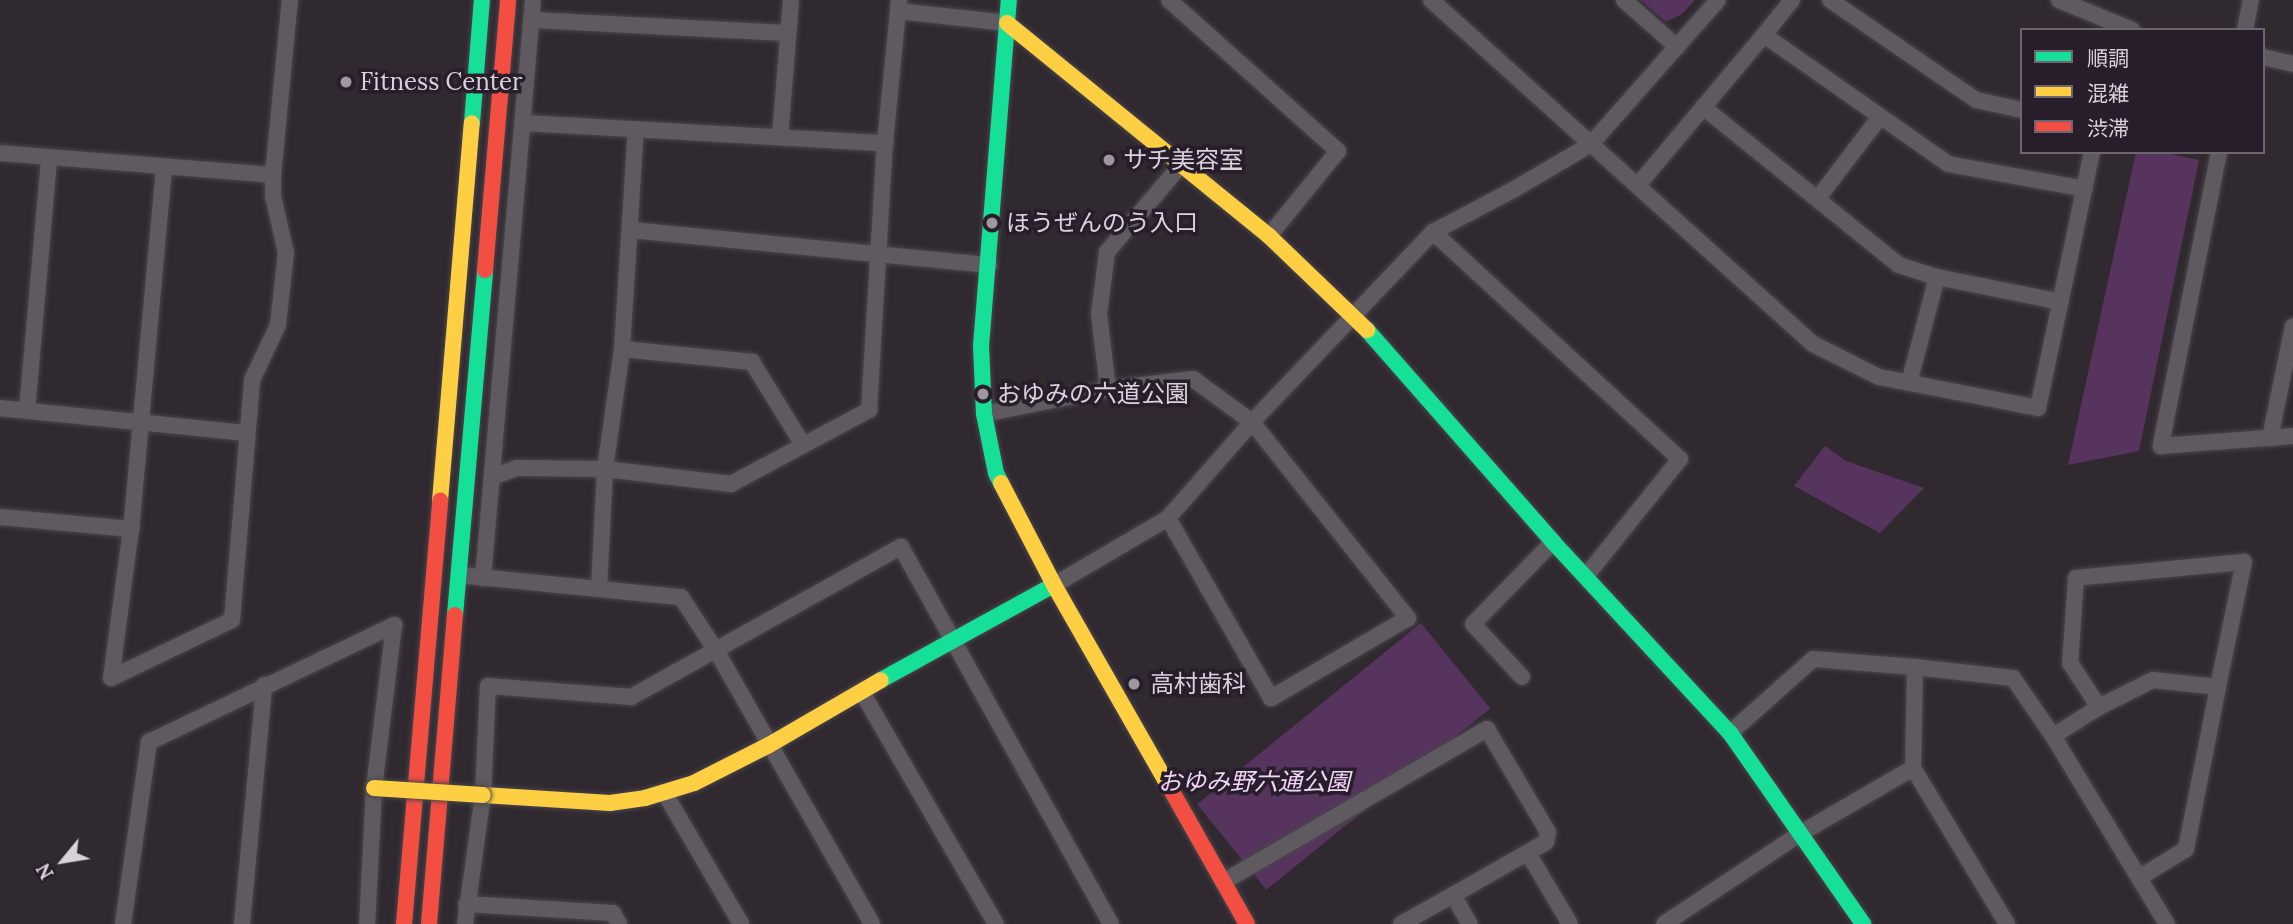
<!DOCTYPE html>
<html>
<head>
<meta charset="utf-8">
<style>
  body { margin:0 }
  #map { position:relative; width:2293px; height:924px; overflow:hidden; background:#302a30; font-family:Lora,"Noto Sans JP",serif }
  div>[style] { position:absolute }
  .green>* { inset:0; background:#57345e; transform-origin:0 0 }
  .roads { filter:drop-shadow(0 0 2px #4a454b) drop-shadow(0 0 2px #4a454b) }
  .street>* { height:16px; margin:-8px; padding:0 8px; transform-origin:8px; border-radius:8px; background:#5e5a5f }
  .fast>* { height:16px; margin:-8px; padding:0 8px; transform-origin:8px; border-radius:8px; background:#16e098 }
  .slow>* { height:16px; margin:-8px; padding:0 8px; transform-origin:8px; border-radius:8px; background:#ffcf43 }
  .jam>* { height:16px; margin:-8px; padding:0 8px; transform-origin:8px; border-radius:8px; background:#f24e42 }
  .bridges { filter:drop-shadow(0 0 2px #4a454b) drop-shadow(0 0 2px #4a454b) }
  .slow-bridge>* { height:16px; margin:-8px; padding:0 8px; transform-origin:8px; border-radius:8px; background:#ffcf43 }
  .dots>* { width:19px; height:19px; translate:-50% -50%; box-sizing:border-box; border:4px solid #281d2a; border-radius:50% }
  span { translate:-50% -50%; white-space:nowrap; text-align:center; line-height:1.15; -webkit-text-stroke:7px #281d2a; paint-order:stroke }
  .poi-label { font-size:24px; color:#dad2db }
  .left { translate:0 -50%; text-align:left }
  .park-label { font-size:24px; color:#f1d6f6; font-style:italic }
  .legend { position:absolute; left:2020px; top:28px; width:245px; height:126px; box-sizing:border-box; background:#281d2a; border:2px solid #6f6571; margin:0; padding:9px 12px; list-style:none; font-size:21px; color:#dad2db }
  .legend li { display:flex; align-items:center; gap:14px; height:35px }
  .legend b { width:35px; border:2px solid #6f6571 }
  .north { position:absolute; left:28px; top:826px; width:70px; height:70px; -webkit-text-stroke:5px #281d2a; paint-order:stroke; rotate:240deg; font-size:19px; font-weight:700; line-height:28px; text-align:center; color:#dad2db }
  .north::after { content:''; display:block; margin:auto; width:24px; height:32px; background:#dad2db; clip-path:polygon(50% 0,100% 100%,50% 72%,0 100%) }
</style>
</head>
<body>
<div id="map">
  <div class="green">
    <i style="clip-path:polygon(1641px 0,1695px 0,1682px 14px,1666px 22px)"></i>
    <i style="clip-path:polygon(2136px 152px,2162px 152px,2199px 160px,2139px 451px,2068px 465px)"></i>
    <i style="clip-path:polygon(1825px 446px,1846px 461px,1924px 488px,1880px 533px,1794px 486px)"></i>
    <i style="left:1421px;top:623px;width:110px;height:288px;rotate:51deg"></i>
  </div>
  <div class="roads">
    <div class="street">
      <i style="left:1169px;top:0;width:227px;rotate:41.8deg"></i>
      <i style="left:1338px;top:151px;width:109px;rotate:129.1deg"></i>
      <i style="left:1431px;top:0;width:514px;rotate:42deg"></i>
      <i style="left:1813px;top:344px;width:74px;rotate:26.6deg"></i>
      <i style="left:1879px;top:377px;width:162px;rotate:11deg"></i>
      <i style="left:2038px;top:408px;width:262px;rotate:-78.1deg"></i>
      <i style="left:1624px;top:0;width:71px;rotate:41.6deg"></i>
      <i style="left:1792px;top:0;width:45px;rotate:128.7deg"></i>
      <i style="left:1764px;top:35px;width:225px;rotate:35deg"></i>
      <i style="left:1948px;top:164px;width:139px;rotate:10.3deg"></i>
      <i style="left:1830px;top:0;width:177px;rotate:34.4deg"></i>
      <i style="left:1976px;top:100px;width:47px;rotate:12.3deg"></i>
      <i style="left:2059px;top:0;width:79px;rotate:22.3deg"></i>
      <i style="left:898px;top:11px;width:110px;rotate:6.3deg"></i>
      <i style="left:532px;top:20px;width:255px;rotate:2.9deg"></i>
      <i style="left:2245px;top:30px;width:31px;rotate:-79deg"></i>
      <i style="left:2263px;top:57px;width:31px;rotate:13deg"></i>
      <i style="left:1703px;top:107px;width:252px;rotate:38.9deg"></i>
      <i style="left:1899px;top:265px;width:40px;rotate:18deg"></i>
      <i style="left:1937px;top:277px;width:126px;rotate:11.4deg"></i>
      <i style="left:523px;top:123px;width:363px;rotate:3.2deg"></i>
      <i style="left:780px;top:137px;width:137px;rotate:-85.4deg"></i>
      <i style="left:2219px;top:152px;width:300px;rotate:101.2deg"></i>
      <i style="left:2161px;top:446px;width:132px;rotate:-4.3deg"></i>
      <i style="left:0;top:153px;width:274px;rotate:4.6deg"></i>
      <i style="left:273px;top:175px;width:176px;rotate:-84.5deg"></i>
      <i style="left:164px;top:168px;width:363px;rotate:95.2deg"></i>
      <i style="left:131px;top:529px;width:150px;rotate:97.6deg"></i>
      <i style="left:111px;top:678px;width:134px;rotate:-25.6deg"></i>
      <i style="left:232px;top:620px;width:241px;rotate:-85.2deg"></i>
      <i style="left:252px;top:380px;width:61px;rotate:-64.7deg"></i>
      <i style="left:278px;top:325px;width:72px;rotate:-83.7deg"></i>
      <i style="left:286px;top:253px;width:58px;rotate:-102.8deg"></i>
      <i style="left:273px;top:196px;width:21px;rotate:-90deg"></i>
      <i style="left:1638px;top:185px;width:196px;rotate:-50deg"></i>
      <i style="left:1818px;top:198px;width:102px;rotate:-52.6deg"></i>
      <i style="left:631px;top:230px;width:360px;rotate:5.6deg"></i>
      <i style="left:1433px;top:232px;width:335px;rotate:42.6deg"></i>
      <i style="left:1680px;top:459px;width:151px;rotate:128.8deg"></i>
      <i style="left:622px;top:349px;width:131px;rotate:5.7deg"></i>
      <i style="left:752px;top:362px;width:97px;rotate:58.4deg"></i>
      <i style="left:1909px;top:383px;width:110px;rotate:-75.2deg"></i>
      <i style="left:1108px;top:389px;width:76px;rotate:-96.8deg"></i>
      <i style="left:1099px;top:314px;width:63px;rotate:-82.6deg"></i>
      <i style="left:1107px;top:252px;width:113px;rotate:-49.7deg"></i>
      <i style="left:0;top:408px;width:248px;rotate:5.8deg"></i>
      <i style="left:27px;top:411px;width:253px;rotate:-85deg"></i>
      <i style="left:984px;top:414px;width:126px;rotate:-11.4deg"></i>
      <i style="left:1108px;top:389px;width:86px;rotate:-6.7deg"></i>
      <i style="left:1193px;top:379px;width:73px;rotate:36.1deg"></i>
      <i style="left:1252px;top:422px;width:251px;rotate:51.5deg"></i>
      <i style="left:1408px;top:618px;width:159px;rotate:149.7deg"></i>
      <i style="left:1271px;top:698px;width:207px;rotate:-119.8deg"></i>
      <i style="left:2270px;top:438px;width:114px;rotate:-78.4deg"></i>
      <i style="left:492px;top:477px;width:27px;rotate:-20deg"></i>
      <i style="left:517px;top:468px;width:88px;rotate:0.7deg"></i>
      <i style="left:605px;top:469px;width:127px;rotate:6.8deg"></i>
      <i style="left:731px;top:484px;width:157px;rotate:-28.2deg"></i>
      <i style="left:869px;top:410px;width:267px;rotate:-86.6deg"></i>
      <i style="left:885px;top:143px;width:144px;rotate:-84.4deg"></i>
      <i style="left:0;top:517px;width:132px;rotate:5.2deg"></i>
      <i style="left:459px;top:575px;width:223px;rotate:5.7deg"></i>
      <i style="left:681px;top:597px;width:66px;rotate:56.8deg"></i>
      <i style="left:717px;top:652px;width:313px;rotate:60.3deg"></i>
      <i style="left:483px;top:578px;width:580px;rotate:-85.06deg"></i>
      <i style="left:1054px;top:585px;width:132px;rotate:-30.4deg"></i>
      <i style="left:1168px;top:518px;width:128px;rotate:-48.8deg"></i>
      <i style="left:1252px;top:422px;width:262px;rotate:-46.4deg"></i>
      <i style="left:1433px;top:232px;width:90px;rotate:-27.7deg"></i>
      <i style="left:1513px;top:190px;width:91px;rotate:-30.5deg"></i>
      <i style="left:1591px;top:144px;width:192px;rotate:-48.6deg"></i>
      <i style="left:599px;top:588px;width:119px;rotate:-87.1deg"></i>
      <i style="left:605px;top:469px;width:121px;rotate:-81.9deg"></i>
      <i style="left:622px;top:349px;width:220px;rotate:-86.4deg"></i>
      <i style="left:1915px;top:667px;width:99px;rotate:6.4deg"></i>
      <i style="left:2013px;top:678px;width:70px;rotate:55.4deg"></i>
      <i style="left:2053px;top:736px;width:220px;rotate:58.8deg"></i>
      <i style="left:1522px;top:677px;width:72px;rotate:-132.8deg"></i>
      <i style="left:1473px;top:624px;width:115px;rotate:-45.7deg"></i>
      <i style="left:863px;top:694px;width:266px;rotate:60deg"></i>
      <i style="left:1730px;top:733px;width:111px;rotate:-41.7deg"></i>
      <i style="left:1813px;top:659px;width:102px;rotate:4.5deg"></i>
      <i style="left:1915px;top:667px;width:101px;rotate:91.1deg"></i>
      <i style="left:1913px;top:768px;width:182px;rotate:58.9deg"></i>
      <i style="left:2053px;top:736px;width:54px;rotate:-32.2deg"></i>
      <i style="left:2099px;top:707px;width:60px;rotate:-26.6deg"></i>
      <i style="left:2153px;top:680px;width:65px;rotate:6.1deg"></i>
      <i style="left:2218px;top:687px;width:128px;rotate:-78.3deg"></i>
      <i style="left:2244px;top:562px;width:169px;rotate:174.6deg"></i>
      <i style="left:2076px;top:578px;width:85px;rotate:94deg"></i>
      <i style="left:2070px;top:663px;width:53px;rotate:56.6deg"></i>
      <i style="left:664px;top:792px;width:153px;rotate:59.7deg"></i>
      <i style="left:1528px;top:853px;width:82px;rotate:59.4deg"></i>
      <i style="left:2139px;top:878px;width:55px;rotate:-31.7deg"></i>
      <i style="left:2186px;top:849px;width:165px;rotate:-78.8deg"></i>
      <i style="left:1223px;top:882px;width:305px;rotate:-30.1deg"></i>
      <i style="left:1487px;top:729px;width:120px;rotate:59.4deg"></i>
      <i style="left:1548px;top:832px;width:10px;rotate:101deg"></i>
      <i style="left:1546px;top:842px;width:107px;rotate:150.3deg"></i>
      <i style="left:1453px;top:895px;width:34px;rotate:60deg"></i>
      <i style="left:466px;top:904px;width:147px;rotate:3.5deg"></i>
      <i style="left:613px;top:913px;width:13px;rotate:61deg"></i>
      <i style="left:123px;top:924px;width:184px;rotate:-81.9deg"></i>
      <i style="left:149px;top:742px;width:272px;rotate:-25.5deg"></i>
      <i style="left:394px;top:625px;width:164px;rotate:97deg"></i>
      <i style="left:374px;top:788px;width:136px;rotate:92.9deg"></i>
      <i style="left:242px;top:924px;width:240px;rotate:-84.7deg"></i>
      <i style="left:465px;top:924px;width:130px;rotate:-82.1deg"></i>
      <i style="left:483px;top:795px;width:109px;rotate:-87.4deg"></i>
      <i style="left:488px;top:686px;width:143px;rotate:4.4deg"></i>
      <i style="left:631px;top:697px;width:309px;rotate:-29.1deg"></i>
      <i style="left:901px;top:547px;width:432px;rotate:60.9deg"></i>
      <i style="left:1401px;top:924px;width:60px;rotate:-29.1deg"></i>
      <i style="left:1664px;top:924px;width:164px;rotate:-33.6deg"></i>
      <i style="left:1801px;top:833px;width:129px;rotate:-30.1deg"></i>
    </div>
    <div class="fast">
      <i style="left:472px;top:123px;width:123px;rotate:-85.4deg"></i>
      <i style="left:1367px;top:330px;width:282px;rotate:48.7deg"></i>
      <i style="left:1553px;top:542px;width:260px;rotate:47.2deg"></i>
      <i style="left:1730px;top:733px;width:233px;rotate:55.1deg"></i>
      <i style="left:1001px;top:483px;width:11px;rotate:-117deg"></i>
      <i style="left:996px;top:473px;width:60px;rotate:-101.5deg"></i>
      <i style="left:984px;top:414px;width:68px;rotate:-92.5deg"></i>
      <i style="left:981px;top:346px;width:347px;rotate:-85.4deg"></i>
      <i style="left:455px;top:615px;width:346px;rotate:-85deg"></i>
      <i style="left:881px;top:680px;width:197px;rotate:-28.8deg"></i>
    </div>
    <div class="slow">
      <i style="left:1007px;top:23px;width:338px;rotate:39.1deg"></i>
      <i style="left:1269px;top:236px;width:136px;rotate:43.8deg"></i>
      <i style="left:1001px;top:483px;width:115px;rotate:62.5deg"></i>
      <i style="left:1054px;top:585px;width:234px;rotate:60.3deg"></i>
      <i style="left:440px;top:501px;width:379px;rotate:-85.2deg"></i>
      <i style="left:483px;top:795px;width:127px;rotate:3.6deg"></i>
      <i style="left:610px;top:803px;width:35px;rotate:-8deg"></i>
      <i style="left:645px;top:798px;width:51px;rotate:-17deg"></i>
      <i style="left:694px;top:783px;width:84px;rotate:-26.9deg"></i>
      <i style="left:769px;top:745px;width:129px;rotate:-30.1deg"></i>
    </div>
    <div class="jam">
      <i style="left:485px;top:270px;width:271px;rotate:-85.1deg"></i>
      <i style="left:1170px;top:788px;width:156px;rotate:60.5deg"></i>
      <i style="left:404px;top:924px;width:425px;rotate:-85.1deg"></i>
      <i style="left:429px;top:924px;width:310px;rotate:-85.2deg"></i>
    </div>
  </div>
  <div class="bridges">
    <div class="slow-bridge">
      <i style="left:374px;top:788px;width:109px;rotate:3.7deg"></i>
    </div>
  </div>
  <div class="dots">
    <i style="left:346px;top:82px;background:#9e979f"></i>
    <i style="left:1109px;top:160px;background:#9e979f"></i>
    <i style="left:992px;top:223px;background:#9e979f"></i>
    <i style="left:983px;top:394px;background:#9e979f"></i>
    <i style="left:1134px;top:684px;background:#9e979f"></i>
  </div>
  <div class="poi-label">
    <span class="left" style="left:360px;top:82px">Fitness Center</span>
    <span class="left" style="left:1123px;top:160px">サチ美容室</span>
    <span class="left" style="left:1006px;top:223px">ほうぜんのう入口</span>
    <span class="left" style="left:997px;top:394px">おゆみの六道公園</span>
    <span class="left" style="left:1150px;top:684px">高村歯科</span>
  </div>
  <div class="park-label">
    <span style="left:1254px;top:782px">おゆみ野六通公園</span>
  </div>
  <ul class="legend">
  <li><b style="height:9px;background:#16e098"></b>順調</li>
  <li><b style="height:9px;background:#ffcf43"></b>混雑</li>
  <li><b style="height:9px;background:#f24e42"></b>渋滞</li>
  </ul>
  <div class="north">N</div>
</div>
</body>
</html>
